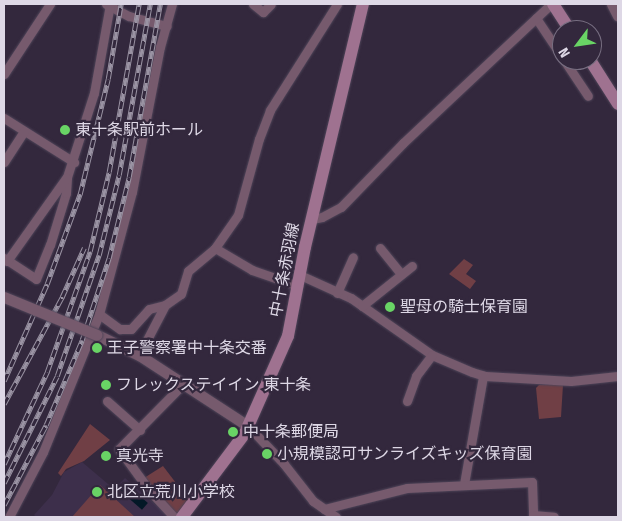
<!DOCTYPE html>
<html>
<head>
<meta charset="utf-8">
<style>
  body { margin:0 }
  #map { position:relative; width:622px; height:521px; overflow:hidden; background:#33283d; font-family:"Fira Sans Condensed","Noto Sans JP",sans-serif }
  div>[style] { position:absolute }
  .built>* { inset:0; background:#3d2f4b }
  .green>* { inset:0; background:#703f45 }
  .water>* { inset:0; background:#031827; transform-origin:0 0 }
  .roads { filter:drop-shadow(0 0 1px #4e4458) drop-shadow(0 0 1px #4e4458) }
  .minor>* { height:9px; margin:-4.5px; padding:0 4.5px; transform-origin:4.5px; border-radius:4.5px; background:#765a6d }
  .tertiary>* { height:11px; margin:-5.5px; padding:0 5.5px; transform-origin:5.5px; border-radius:5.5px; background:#765a6d }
  .secondary>* { height:12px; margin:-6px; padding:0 6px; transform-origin:6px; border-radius:6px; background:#9f7290 }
  .rail>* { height:4.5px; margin-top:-2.25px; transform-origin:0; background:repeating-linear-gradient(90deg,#33283d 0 8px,#9a93a3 0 16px); box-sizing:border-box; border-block:1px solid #9a93a3 }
  .bridges { filter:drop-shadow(0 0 1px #4e4458) drop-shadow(0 0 1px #4e4458) }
  .tertiary-bridge>* { height:11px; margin:-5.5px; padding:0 5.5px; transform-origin:5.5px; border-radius:5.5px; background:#765a6d }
  .dots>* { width:14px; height:14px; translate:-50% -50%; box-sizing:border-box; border:2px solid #33283d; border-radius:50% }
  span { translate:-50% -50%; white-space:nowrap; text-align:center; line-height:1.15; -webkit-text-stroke:4.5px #33283d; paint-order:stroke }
  .poi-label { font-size:16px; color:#ded8e6 }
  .left { translate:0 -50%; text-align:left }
  .street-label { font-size:16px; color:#ded8e6 }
  .frame { position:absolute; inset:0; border:5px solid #ded8e6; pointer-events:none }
  .north { position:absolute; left:552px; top:20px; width:50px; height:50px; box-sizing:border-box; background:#33283d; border:1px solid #776e81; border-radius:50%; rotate:239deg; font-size:14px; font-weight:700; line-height:20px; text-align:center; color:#ded8e6 }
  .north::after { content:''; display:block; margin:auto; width:18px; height:22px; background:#69d465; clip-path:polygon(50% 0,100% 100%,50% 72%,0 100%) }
</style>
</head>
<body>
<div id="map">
  <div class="built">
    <i style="clip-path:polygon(82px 462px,114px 489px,125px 478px,170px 517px,36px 517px,34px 515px,52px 495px,64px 472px)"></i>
  </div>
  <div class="green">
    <i style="clip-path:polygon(464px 259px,473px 265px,466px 274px,476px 281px,470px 289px,449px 274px)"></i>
    <i style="clip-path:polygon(539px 385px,563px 385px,561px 417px,539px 419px,536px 388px)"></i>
    <i style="clip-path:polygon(90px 424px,110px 440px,84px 461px,66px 469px,61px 476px,58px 473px)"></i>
    <i style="clip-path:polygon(163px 466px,189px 500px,175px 516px,144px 478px)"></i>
    <i style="clip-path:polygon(100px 485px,135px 517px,72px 517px)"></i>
  </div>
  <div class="water">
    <i style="left:126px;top:484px;width:29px;height:9px;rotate:41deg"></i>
  </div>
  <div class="roads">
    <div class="minor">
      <i style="left:106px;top:4px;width:26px;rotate:28deg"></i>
      <i style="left:129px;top:16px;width:39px;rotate:15deg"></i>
      <i style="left:253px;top:4px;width:13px;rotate:39deg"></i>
      <i style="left:263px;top:12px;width:11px;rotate:-45deg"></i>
      <i style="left:536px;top:18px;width:47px;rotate:56.3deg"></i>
      <i style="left:564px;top:60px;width:43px;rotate:56.3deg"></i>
      <i style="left:4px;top:74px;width:84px;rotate:-56.7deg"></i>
      <i style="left:4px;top:118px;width:83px;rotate:32.2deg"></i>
      <i style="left:4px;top:162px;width:37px;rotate:-57deg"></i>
      <i style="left:312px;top:219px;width:10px;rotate:-11deg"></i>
      <i style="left:322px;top:217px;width:21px;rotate:-28deg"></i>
      <i style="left:341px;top:207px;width:89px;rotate:-45.9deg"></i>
      <i style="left:403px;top:143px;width:203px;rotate:-43.2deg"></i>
      <i style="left:215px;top:248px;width:43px;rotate:30.7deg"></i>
      <i style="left:252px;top:270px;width:49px;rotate:19.2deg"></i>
      <i style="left:380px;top:248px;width:33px;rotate:51deg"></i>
      <i style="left:4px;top:258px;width:38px;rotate:33deg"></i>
      <i style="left:36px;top:279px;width:37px;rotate:-68deg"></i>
      <i style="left:50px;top:245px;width:54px;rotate:-72.9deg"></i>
      <i style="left:66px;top:193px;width:16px;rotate:-86deg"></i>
      <i style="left:67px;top:177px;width:88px;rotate:-72.2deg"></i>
      <i style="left:94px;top:93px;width:90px;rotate:-79.8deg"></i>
      <i style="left:7px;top:261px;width:102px;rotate:-54.6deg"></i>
      <i style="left:300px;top:275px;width:56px;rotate:24.3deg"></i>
      <i style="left:351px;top:298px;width:99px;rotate:35.1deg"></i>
      <i style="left:432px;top:355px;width:43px;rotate:23deg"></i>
      <i style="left:472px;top:372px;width:14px;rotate:17deg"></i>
      <i style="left:485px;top:376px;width:86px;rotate:3.3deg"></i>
      <i style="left:571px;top:381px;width:47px;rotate:-6.1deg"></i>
      <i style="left:337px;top:293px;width:39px;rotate:-66deg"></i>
      <i style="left:362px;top:306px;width:64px;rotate:-38.7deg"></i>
      <i style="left:99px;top:314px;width:26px;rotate:36deg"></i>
      <i style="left:120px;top:329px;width:11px"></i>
      <i style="left:131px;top:329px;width:27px;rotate:-48deg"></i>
      <i style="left:149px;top:309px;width:16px;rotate:-14deg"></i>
      <i style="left:165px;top:305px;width:19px;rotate:-35deg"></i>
      <i style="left:181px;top:294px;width:24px;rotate:-73deg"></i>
      <i style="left:188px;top:271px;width:35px;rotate:-40deg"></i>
      <i style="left:215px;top:248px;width:40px;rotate:-55.1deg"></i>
      <i style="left:238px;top:215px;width:79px;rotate:-74.6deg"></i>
      <i style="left:259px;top:139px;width:31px;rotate:-69deg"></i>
      <i style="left:270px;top:110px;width:125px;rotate:-57.7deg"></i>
      <i style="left:139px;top:355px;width:56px;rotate:-62.5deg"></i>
      <i style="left:107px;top:401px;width:44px;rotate:41.3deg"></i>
      <i style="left:407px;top:401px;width:27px;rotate:-70deg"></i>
      <i style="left:416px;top:376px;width:26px;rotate:-53deg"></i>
      <i style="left:248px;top:426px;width:52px;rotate:46.5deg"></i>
      <i style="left:284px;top:464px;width:47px;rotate:51.9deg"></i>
      <i style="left:313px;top:501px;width:28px;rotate:35deg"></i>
      <i style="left:464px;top:484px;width:110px;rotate:-80deg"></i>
      <i style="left:324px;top:509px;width:86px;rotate:-14.2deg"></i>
      <i style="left:407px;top:488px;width:125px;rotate:-2.7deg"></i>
      <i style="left:532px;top:482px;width:33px;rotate:88deg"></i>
      <i style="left:533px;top:515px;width:21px;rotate:5deg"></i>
      <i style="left:9px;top:517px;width:73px;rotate:-62.4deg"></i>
      <i style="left:43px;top:452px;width:149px;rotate:-67.9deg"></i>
      <i style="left:99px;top:314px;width:126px;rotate:-74.9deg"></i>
      <i style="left:132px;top:192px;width:148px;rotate:-79.1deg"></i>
      <i style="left:160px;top:47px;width:45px;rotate:-74.4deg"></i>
      <i style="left:174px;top:517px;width:37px;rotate:-133deg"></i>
      <i style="left:149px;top:490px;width:51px;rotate:-126.2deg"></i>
      <i style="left:119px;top:449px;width:93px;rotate:-45.4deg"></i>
    </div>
    <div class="tertiary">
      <i style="left:612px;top:4px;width:13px;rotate:63deg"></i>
      <i style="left:97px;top:335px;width:47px;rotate:25.5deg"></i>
      <i style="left:139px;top:355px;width:130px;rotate:33.1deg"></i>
    </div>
    <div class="secondary">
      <i style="left:553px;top:4px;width:31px;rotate:57deg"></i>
      <i style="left:590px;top:60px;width:52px;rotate:57.5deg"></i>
      <i style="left:182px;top:517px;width:105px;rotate:-53.1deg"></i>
      <i style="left:245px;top:433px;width:106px;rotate:-66.1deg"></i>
      <i style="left:288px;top:336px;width:91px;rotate:-79.2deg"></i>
      <i style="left:305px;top:247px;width:250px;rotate:-76.6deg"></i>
    </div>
  </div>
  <div class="rail">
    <i style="left:4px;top:381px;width:106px;rotate:-66.1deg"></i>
    <i style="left:47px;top:284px;width:96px;rotate:-69.9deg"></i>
    <i style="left:80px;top:194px;width:118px;rotate:-76.3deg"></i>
    <i style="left:108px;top:79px;width:76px;rotate:-80.2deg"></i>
    <i style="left:4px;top:404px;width:122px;rotate:-61.5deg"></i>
    <i style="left:62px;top:297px;width:54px;rotate:-65.8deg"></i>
    <i style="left:4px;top:464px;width:102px;rotate:-64.9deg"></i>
    <i style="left:47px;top:372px;width:128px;rotate:-70.4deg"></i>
    <i style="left:90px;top:251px;width:81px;rotate:-76.5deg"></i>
    <i style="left:109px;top:172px;width:171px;rotate:-79.9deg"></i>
    <i style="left:4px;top:483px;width:119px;rotate:-63.6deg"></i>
    <i style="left:57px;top:376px;width:128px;rotate:-70.9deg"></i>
    <i style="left:99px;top:255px;width:82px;rotate:-76deg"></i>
    <i style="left:119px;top:175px;width:174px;rotate:-79.7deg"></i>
    <i style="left:4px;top:505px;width:90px;rotate:-62.3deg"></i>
    <i style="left:46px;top:425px;width:92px;rotate:-67deg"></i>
    <i style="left:82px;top:340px;width:86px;rotate:-71.8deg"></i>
    <i style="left:109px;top:258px;width:83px;rotate:-76.1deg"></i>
    <i style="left:129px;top:177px;width:176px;rotate:-79.8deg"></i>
  </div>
  <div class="bridges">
    <div class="tertiary-bridge">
      <i style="left:4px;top:297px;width:100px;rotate:22.2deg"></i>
    </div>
  </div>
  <div class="dots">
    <i style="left:65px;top:130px;background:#69d465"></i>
    <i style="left:390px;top:307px;background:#69d465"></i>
    <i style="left:97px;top:348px;background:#69d465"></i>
    <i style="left:106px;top:385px;background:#69d465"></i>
    <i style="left:233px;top:432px;background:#69d465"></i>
    <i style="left:267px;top:454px;background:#69d465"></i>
    <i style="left:106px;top:456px;background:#69d465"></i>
    <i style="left:97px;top:492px;background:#69d465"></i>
  </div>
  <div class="poi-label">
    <span class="left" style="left:75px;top:130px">東十条駅前ホール</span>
    <span class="left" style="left:400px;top:307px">聖母の騎士保育園</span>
    <span class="left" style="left:107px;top:348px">王子警察署中十条交番</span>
    <span class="left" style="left:116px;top:385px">フレックステイイン 東十条</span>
    <span class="left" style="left:243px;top:432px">中十条郵便局</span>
    <span class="left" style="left:277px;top:454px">小規模認可サンライズキッズ保育園</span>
    <span class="left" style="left:116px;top:456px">真光寺</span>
    <span class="left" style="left:107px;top:492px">北区立荒川小学校</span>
  </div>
  <div class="street-label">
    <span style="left:285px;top:270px;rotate:-79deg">中十条赤羽線</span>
  </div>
  <div class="frame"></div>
  <div class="north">N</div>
</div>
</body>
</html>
